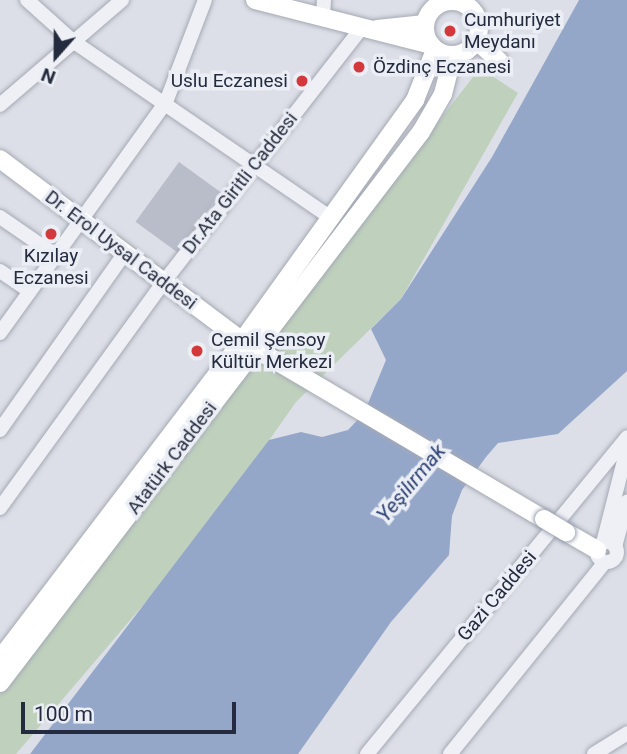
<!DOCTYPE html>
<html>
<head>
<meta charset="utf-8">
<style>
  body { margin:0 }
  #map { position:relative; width:627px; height:754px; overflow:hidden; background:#dcdfe7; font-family:Roboto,sans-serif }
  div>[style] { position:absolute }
  .green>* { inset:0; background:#bfd1bd }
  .water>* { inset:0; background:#95a7c9 }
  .building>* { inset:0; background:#b9bdca; transform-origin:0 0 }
  .roads { filter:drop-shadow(0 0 2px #a5a9b4) drop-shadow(0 0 2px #a5a9b4) }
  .minor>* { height:14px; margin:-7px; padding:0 7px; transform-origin:7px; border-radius:7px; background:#eff0f5 }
  .minor>.ring { margin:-7px; padding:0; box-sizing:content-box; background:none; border:14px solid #eff0f5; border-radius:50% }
  .major>* { height:18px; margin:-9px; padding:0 9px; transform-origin:9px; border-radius:9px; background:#fff }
  .major>.ring { margin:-9px; padding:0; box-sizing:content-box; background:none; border:18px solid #fff; border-radius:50% }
  .bridges { filter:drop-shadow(0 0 2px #9ba1b3) drop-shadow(0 0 2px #9ba1b3) }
  .major-bridge>* { height:18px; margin:-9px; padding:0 9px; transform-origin:9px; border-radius:9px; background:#fff }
  .dots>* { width:19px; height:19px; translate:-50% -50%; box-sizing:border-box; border:4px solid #ebeef5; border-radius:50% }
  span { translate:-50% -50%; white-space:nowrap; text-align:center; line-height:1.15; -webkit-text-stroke:7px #ebeef5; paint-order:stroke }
  .poi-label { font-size:19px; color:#252b3e }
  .left { translate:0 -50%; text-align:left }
  .right { translate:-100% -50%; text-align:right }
  .street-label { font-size:19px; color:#252b3e }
  .water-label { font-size:21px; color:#2e4373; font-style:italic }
  .north { position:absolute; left:21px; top:21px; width:70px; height:70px; -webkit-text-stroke:5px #ebeef5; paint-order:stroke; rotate:201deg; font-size:19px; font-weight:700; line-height:28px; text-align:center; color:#252b3e }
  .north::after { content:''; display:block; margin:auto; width:24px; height:32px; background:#252b3e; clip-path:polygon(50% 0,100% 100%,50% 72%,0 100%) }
  .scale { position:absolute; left:21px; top:702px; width:215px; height:32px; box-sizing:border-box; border:4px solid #252b3e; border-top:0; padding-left:9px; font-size:21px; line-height:24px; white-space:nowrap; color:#252b3e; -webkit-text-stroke:5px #ebeef5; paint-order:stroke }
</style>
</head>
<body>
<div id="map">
  <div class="green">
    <i style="clip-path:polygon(480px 68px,518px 93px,401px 299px,296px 402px,201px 537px,16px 754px,0 754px,0 686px)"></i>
  </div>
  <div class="water">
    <i style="clip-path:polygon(579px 0,627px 0,627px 371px,558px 434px,498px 443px,486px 457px,462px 490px,452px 516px,449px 555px,391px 622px,298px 754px,30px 754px,269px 440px,301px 432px,322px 437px,348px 430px,364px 413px,386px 360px,371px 329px,401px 299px,492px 157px)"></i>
  </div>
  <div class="building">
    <i style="left:179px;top:162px;width:52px;height:74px;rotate:36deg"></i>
  </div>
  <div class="roads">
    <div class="minor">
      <i style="left:27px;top:0;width:63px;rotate:41.8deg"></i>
      <i style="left:74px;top:42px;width:310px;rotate:34.4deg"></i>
      <i style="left:323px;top:18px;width:18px;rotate:-87deg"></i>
      <i style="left:0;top:105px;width:161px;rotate:-40.7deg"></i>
      <i style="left:0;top:217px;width:67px;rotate:34.6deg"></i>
      <i style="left:0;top:271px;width:36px;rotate:34deg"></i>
      <i style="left:0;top:333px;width:284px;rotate:-54.3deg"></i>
      <i style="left:166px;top:102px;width:109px;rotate:-69.1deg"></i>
      <i style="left:0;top:430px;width:215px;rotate:-54.8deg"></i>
      <i style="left:0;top:508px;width:278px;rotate:-54.1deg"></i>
      <i style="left:163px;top:283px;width:321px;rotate:-52.1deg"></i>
      <i class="ring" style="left:597px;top:542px;width:6px;height:6px"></i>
      <i style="left:603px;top:543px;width:97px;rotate:-75.7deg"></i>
      <i style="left:615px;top:547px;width:47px;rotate:-75.1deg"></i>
      <i style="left:367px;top:754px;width:410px;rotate:-50.6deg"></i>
      <i style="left:450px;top:754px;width:247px;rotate:-51.1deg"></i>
      <i style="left:594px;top:754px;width:39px;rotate:-32deg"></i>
    </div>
    <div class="major">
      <i style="left:255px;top:0;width:182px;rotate:14.3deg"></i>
      <i class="ring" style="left:425px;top:1px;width:36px;height:36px"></i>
      <i style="left:377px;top:29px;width:48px;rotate:-5.9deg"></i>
      <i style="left:477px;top:41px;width:30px;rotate:42deg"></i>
      <i style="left:0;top:159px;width:303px;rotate:36.9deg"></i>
      <i style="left:256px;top:349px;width:334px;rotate:30.6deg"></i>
      <i style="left:566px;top:532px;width:36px;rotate:30deg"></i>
      <i style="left:0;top:659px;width:400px;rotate:-52.7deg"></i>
      <i style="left:242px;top:341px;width:297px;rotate:-54.3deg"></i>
      <i style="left:415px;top:100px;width:54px;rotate:-68.2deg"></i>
      <i style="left:0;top:683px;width:693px;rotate:-52.62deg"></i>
      <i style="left:421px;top:132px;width:44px;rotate:-59.9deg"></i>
      <i style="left:443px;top:94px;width:40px;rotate:-75.6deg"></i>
    </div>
  </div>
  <div class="bridges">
    <div class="major-bridge">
      <i style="left:544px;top:519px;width:26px;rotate:31deg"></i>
    </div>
  </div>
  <div class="dots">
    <i style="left:450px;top:31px;background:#d3393b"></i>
    <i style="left:359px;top:67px;background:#d3393b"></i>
    <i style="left:302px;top:81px;background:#d3393b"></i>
    <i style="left:51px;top:234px;background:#d3393b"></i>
    <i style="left:197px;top:351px;background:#d3393b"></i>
  </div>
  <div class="poi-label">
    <span class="left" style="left:464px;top:31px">Cumhuriyet<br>Meydanı</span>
    <span class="left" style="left:373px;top:67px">Özdinç Eczanesi</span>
    <span class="right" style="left:288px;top:81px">Uslu Eczanesi</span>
    <span style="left:51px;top:267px">Kızılay<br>Eczanesi</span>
    <span class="left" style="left:211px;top:351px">Cemil Şensoy<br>Kültür Merkezi</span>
  </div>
  <div class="street-label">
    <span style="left:240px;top:183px;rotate:-52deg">Dr.Ata Giritli Caddesi</span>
    <span style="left:121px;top:250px;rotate:37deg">Dr. Erol Uysal Caddesi</span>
    <span style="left:172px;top:458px;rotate:-53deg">Atatürk Caddesi</span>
    <span style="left:497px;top:596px;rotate:-50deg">Gazi Caddesi</span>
  </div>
  <div class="water-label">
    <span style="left:411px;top:483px;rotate:-50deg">Yeşilırmak</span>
  </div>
  <div class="north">N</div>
  <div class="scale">100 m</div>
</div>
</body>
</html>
